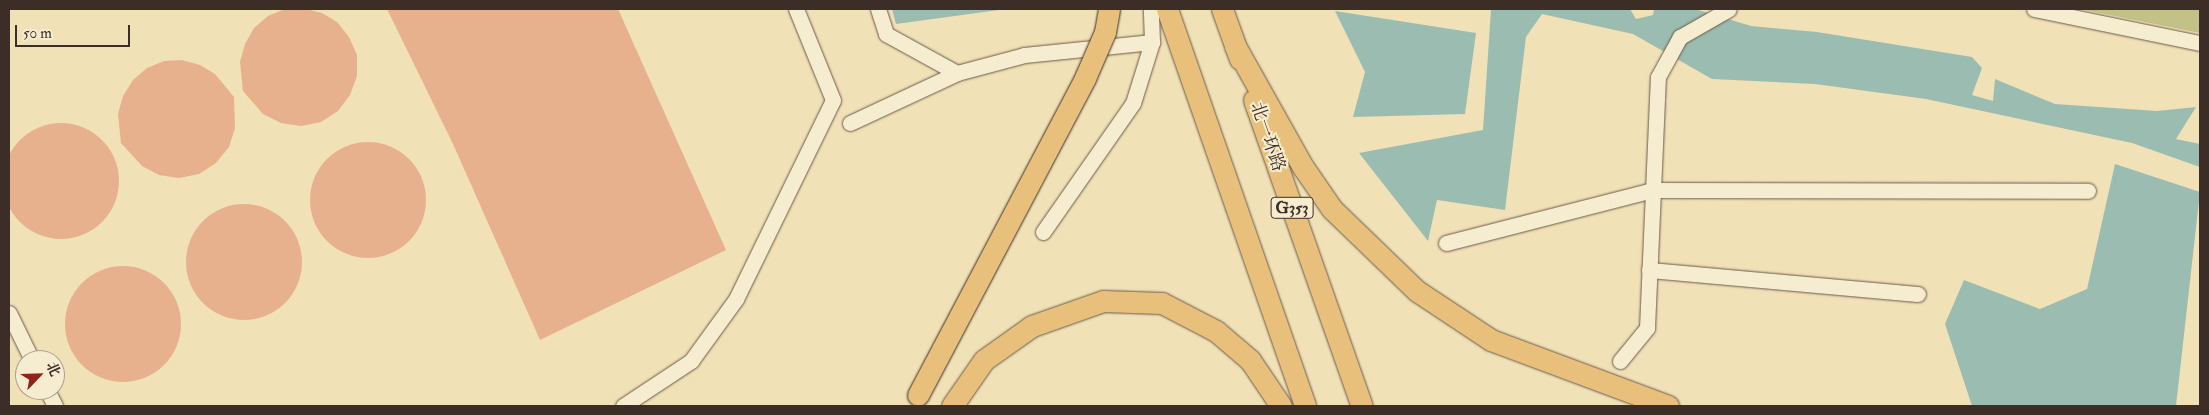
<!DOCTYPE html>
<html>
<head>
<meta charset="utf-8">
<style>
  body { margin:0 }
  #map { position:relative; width:2209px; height:415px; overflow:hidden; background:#f1e1b6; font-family:"IM FELL Double Pica","Noto Serif SC",serif }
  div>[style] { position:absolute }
  .green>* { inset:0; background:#c2c188 }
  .water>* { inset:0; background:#9bbdb1 }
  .building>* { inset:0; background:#e7b18e }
  .round { border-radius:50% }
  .roads { filter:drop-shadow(0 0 1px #695a4b) drop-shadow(0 0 1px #695a4b) }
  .minor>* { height:15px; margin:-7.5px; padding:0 7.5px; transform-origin:7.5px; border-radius:7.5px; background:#f6ecd0 }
  .highway>* { height:21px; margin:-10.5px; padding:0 10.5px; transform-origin:10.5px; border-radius:10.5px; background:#e8c07b }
  .bridges { filter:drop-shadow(0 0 1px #3c2d27) drop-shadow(0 0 1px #3c2d27) }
  .highway-bridge>* { height:21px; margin:-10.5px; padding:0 10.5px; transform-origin:10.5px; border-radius:10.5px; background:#e8c07b }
  span { translate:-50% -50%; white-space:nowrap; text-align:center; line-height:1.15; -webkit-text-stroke:4px #f6ecd0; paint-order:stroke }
  .shield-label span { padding:1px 4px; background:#f6ecd0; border:1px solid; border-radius:4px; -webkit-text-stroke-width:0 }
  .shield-label { font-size:16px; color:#3c2d27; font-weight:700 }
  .street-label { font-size:18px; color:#3c2d27 }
  .frame { position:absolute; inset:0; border:10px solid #3c2d27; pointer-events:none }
  .north { position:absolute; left:15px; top:350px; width:50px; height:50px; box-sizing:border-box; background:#f6ecd0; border:1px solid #aca08c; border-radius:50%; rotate:66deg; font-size:14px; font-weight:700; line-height:20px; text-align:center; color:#3c2d27 }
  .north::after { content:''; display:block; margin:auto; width:18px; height:22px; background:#8f2418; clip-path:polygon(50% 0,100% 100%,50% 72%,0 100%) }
  .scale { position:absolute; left:15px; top:25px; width:115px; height:22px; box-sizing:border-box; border:2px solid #3c2d27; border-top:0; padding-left:6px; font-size:15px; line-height:18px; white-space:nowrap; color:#3c2d27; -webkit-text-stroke:4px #f6ecd0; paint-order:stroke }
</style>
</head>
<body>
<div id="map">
  <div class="green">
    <i style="clip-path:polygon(2080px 9px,2200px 9px,2200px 33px)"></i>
  </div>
  <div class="water">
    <i style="clip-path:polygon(892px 9px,1006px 9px,896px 24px)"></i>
    <i style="clip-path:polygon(1491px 9px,1630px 9px,1636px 19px,1653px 15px,1654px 9px,1695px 9px,1751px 26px,1817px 32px,1972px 57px,1982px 68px,1972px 95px,1993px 101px,1995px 79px,2055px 104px,2157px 111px,2196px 107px,2176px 139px,2200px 144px,2200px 167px,2132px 143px,1926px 99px,1815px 84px,1712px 79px,1633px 34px,1542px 14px,1526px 37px,1505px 210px,1437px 200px,1428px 241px,1359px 153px,1483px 130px)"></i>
    <i style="clip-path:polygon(1335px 11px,1476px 33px,1465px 114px,1353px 117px,1365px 72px)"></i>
    <i style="clip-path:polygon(2115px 164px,2200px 192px,2176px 406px,1972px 406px,1945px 324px,1964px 280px,2040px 309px,2087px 289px)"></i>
  </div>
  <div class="building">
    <i style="clip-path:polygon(285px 9px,306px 9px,322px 13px,337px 22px,349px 37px,357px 55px,357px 76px,350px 95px,338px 111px,321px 122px,301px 126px,281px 123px,263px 114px,243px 91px,240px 62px,245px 44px,254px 28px,268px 16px)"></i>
    <i style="clip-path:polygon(387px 9px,618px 9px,726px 250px,540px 340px,453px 144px)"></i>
    <i style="clip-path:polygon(182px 60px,200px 65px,215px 74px,234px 97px,235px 128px,229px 147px,216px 163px,199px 174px,179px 178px,159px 175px,142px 166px,121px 143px,118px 114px,123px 96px,133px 80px,147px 68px,164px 61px)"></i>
    <i class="round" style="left:3px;top:123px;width:116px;height:116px"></i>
    <i class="round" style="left:310px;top:142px;width:116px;height:116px"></i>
    <i class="round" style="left:186px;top:204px;width:116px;height:116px"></i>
    <i class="round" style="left:65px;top:266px;width:116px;height:116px"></i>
  </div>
  <div class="roads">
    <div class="minor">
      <i style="left:878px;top:9px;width:26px;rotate:72deg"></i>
      <i style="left:886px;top:34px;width:81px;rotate:28.8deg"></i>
      <i style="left:2034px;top:9px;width:169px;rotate:11.6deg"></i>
      <i style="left:850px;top:123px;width:118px;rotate:-25deg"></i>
      <i style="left:957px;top:73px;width:69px;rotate:-15deg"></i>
      <i style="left:1024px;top:55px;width:129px;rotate:-5.8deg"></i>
      <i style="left:1043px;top:232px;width:157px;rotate:-55.1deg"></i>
      <i style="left:1133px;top:103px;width:64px;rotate:-72.7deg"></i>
      <i style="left:1152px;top:42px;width:33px;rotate:-92deg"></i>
      <i style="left:1446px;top:243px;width:214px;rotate:-14.4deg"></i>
      <i style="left:1653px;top:190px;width:435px;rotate:0.1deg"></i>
      <i style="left:1649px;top:270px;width:270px;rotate:5.1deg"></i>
      <i style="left:9px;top:313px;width:52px;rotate:63.9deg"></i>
      <i style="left:1620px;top:361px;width:43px;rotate:-50.7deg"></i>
      <i style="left:1647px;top:328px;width:251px;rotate:-87.5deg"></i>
      <i style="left:1658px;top:77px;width:46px;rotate:-61.2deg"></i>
      <i style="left:1680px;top:37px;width:56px;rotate:-29.7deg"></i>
      <i style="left:47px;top:390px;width:18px;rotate:63deg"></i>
      <i style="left:623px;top:406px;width:82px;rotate:-33.5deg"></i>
      <i style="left:691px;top:361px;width:77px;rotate:-54deg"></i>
      <i style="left:736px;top:299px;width:221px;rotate:-64deg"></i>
      <i style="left:833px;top:100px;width:98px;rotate:-112.1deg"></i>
    </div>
    <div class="highway">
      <i style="left:1167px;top:9px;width:420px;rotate:70.8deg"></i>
      <i style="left:1222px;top:9px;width:53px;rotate:70.2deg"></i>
      <i style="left:1235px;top:46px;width:139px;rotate:60.7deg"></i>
      <i style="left:1303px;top:167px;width:51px;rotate:55.4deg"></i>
      <i style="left:1332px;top:209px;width:118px;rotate:44deg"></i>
      <i style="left:1417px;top:291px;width:89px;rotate:33.5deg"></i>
      <i style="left:1491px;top:340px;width:189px;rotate:20.4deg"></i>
      <i style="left:1254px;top:100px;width:324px;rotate:70.6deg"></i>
      <i style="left:952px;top:406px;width:56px;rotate:-55.2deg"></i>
      <i style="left:984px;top:360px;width:59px;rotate:-35.3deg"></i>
      <i style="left:1032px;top:326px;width:75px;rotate:-19.4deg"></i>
      <i style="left:1103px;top:301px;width:59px;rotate:1.9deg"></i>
      <i style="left:1162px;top:303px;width:61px;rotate:27.4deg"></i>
      <i style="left:1216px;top:331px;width:45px;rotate:40.5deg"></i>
      <i style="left:1250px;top:360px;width:55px;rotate:56deg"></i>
    </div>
  </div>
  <div class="bridges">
    <div class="highway-bridge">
      <i style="left:918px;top:395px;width:358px;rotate:-62.2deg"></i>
      <i style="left:1085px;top:78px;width:50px;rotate:-66.5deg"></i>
      <i style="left:1105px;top:32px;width:23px;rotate:-80deg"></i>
    </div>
  </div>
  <div class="shield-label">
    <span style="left:1292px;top:208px">G353</span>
  </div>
  <div class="street-label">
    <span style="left:1267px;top:137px;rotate:71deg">北一环路</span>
  </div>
  <div class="frame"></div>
  <div class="north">北</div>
  <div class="scale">50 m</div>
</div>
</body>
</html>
